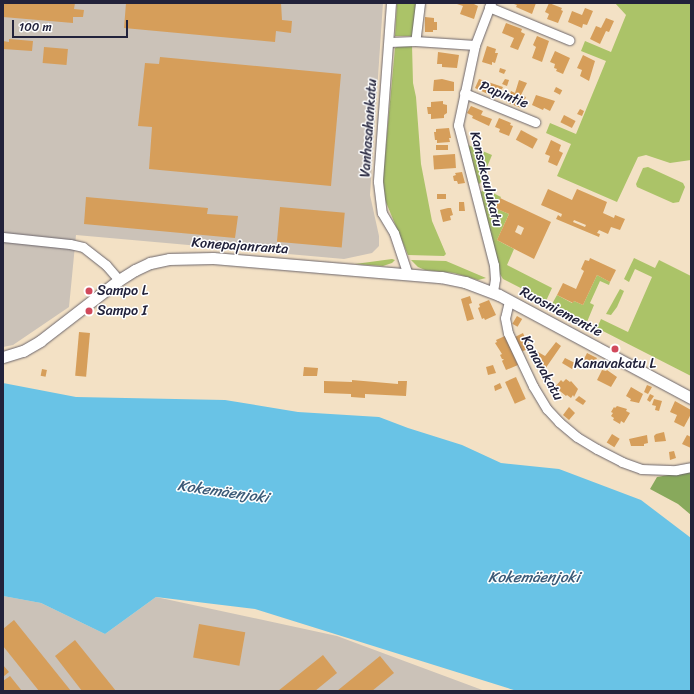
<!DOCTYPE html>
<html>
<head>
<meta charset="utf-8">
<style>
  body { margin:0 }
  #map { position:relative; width:694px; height:694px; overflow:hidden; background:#f3e1c5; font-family:Sriracha,sans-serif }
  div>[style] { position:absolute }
  .industrial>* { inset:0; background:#cbc2b8 }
  .green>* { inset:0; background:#abc368 }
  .forest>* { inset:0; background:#88a95c }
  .water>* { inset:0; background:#69c3e6 }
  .building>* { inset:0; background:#d69e5a; transform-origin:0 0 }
  .roads { filter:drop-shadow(0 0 1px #6b656b) drop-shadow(0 0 1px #6b656b) }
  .minor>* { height:9px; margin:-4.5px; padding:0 4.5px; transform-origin:4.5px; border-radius:4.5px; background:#fff }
  .major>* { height:11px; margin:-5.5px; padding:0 5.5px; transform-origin:5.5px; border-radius:5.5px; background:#fff }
  .dots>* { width:11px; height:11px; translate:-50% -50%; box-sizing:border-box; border:2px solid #fff; border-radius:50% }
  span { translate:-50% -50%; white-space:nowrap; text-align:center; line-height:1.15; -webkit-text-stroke:3px #fff; paint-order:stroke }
  .street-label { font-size:14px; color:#22223b }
  .poi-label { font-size:14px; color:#22223b }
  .left { translate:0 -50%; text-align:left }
  .water-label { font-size:15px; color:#3b5a77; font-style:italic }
  .frame { position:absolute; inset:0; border:4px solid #22223b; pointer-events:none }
  .scale { position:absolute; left:12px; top:20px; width:116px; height:18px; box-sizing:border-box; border:2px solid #22223b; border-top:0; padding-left:5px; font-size:12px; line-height:14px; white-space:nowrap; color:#22223b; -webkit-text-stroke:3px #fff; paint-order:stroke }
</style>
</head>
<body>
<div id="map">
  <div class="industrial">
    <i style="clip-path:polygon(3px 3px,383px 3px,370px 195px,379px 236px,379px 246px,372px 253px,344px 259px,76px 235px,69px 307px,13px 345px,3px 347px)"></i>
    <i style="clip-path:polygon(3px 596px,41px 603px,105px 634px,156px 597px,337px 636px,485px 691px,3px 691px)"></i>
  </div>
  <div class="green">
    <i style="clip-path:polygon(397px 3px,418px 3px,414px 36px,395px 36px)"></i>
    <i style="clip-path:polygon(615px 3px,691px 3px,691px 160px,670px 163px,646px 155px,638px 157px,617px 202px,557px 176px,571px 144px,546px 133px,550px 123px,576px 134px,606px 61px,581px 51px,585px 41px,611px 52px,626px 15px)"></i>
    <i style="clip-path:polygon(412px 45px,413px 83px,416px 97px,421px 164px,432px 221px,446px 254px,444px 256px,408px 255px,385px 200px,383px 177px,394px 59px,395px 48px,398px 46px)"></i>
    <i style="clip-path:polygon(468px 145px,492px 155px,480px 184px,476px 181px)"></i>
    <i style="clip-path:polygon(648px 167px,683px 183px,685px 187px,679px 202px,673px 203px,637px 187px,636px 184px,643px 168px)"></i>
    <i style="clip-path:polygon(485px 189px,501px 197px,495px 208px,509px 214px,497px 240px,514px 249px,507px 265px,552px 288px,546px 301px,503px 279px,500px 274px,478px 194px)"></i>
    <i style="clip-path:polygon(634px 258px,655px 268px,659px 260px,691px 276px,691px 376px,597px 328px,601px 319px,628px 332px,652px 277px,635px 269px,629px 282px,624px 279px)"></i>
    <i style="clip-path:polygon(392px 259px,395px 260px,392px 263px,383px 266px,355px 264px)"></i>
    <i style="clip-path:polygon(411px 260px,446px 261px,486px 278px,478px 280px,454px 273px,425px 270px,418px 267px)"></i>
    <i style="clip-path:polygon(597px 275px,610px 282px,609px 285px,600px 281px,590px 303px,594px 305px,587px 322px,552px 304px,557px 295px,572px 303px,574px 301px,583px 305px)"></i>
    <i style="clip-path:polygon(620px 289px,624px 291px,617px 307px,611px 315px,606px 314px)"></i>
  </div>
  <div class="forest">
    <i style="clip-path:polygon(691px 471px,691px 515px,678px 504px,650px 489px,657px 477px)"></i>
  </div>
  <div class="water">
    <i style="clip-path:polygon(3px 383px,76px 397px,225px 400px,298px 412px,379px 417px,408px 428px,462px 445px,501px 463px,559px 469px,641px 500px,691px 538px,691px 691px,517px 691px,255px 609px,156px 597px,105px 634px,41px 603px,3px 596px)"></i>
  </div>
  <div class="building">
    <i style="clip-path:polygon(3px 3px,75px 3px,74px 9px,84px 10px,83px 17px,73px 17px,73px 23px,3px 17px)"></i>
    <i style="clip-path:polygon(126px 3px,281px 3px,282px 20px,292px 21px,291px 33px,276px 31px,275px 42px,124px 28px)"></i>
    <i style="clip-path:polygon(454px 3px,472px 3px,478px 6px,474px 19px,460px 14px,463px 6px)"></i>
    <i style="clip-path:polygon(511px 3px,536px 3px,532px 14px,516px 7px,517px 5px)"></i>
    <i style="clip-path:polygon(549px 3px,562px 8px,561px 10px,563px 11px,558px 23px,547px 19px,549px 14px,545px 12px)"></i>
    <i style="clip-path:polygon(585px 8px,593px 11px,587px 25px,583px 24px,582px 28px,568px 22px,572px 11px,582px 15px)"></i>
    <i style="clip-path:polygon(425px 17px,434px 18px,434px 22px,437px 22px,437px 30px,433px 30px,433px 32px,425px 32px)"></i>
    <i style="clip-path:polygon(606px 18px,614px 21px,609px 32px,606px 31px,600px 44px,590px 39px,596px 26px,601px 28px)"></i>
    <i style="clip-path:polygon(506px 23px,522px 29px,521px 32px,525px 34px,518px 50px,510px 47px,514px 38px,502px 33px)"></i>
    <i style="clip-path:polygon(537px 36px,549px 41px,542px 62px,532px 58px,536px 47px,533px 45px)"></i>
    <i style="clip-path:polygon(9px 39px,33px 41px,32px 51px,3px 49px,3px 41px,9px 42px)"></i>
    <i style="clip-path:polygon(487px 46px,496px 49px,495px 53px,498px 53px,495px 63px,492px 62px,492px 65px,482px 62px)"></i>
    <i style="left:44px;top:47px;width:24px;height:16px;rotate:5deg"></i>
    <i style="clip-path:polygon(555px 51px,570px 58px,563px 74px,556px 71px,557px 69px,554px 68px,555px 64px,550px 62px)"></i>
    <i style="clip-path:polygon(438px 52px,459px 55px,457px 68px,442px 67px,442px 64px,437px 64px)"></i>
    <i style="clip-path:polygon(583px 55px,595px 61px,589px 81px,580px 76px,582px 70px,577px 68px)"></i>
    <i style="clip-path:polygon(160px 57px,341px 74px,331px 186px,149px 169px,152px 127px,138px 126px,145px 63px,159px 64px)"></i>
    <i style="clip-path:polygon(500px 68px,506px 70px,504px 74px,499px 72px)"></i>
    <i style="clip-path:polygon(442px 79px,454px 82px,454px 91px,433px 91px,434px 80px)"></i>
    <i style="clip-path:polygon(479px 79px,503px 87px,499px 95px,492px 91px,490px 95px,475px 88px)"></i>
    <i style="clip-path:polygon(505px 79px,509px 80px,507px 86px,502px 84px)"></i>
    <i style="clip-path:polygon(519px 80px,527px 83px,521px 95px,526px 97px,521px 108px,506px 102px,511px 91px,515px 93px)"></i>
    <i style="left:556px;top:87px;width:7px;height:5px;rotate:27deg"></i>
    <i style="clip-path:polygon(536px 95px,555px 101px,550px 111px,544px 108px,543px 110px,532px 105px)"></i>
    <i style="clip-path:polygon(443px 101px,443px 104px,447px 105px,447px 113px,444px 115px,444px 118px,431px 119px,431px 114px,428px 114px,427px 107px,431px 107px,431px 102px)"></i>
    <i style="clip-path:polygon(471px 106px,483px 111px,481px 115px,492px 119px,489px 126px,472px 118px,473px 116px,467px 113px)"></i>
    <i style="clip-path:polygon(580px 109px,584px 111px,582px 116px,577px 114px)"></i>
    <i style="left:564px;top:115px;width:13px;height:8px;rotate:27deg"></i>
    <i style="clip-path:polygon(499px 118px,511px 123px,510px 125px,513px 126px,509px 136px,499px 132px,500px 129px,495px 127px)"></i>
    <i style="clip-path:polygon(449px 128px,451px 138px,449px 138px,450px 142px,437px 143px,437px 140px,435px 140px,434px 132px,436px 132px,436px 129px)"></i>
    <i style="left:521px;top:130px;width:19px;height:11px;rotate:28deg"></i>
    <i style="clip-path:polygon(551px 140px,561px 145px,559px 151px,563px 153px,557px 166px,548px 162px,550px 156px,545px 154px)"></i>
    <i style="left:448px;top:145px;width:5px;height:12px;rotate:90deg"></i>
    <i style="left:455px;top:154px;width:14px;height:22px;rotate:86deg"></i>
    <i style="clip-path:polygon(462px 172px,465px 183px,458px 184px,457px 181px,454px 181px,453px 176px,456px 175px,455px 173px)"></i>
    <i style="clip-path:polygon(evenodd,548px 189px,572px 200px,577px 189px,607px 202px,603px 213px,614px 218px,615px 215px,625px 219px,620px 230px,611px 227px,608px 234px,599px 230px,597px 233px,600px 234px,599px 237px,556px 219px,558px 215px,561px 217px,562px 214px,541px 205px,548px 189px,574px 220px,586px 225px,585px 227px,573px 222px,574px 220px)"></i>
    <i style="left:437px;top:194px;width:9px;height:5px"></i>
    <i style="clip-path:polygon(86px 197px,208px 208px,207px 214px,238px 216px,235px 238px,84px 224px)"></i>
    <i style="clip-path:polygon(evenodd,500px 198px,551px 222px,534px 259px,497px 240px,509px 214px,495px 208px,500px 198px,518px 225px,524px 228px,521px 235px,515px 232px,518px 225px)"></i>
    <i style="clip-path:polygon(459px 202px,464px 202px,465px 211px,459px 211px)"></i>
    <i style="left:280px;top:207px;width:65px;height:35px;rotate:5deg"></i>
    <i style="clip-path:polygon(448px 208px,451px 208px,453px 215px,450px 216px,451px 220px,443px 222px,440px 210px)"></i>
    <i style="clip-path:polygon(590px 258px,616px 270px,610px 282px,597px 275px,583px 305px,574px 301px,573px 303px,557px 295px,563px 283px,576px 289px,584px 271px,581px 269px,585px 260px,589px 261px)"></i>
    <i style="clip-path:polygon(470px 296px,472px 303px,469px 304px,474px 319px,467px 321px,461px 299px)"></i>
    <i style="clip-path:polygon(489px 300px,496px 315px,485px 320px,484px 318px,482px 319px,478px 308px,480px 307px,479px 304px)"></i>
    <i style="left:517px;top:316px;width:6px;height:9px;rotate:31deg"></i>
    <i style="left:79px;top:332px;width:11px;height:44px;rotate:5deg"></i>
    <i style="clip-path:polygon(523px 333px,526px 340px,528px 339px,530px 348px,521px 352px,515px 337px)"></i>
    <i style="clip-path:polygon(505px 336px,518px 365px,506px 370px,502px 361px,504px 359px,502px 359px,500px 355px,502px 354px,495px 343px,497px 342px,496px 340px)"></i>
    <i style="clip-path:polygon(556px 342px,561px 346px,543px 372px,536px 366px,538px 362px,533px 359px,538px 352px,545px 356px)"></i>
    <i style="clip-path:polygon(587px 353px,597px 358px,592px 368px,586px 366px,587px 363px,583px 361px)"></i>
    <i style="clip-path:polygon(565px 358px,575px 363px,572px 369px,562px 363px)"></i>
    <i style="clip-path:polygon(493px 365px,496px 373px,488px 375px,486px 367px)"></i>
    <i style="clip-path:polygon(304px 367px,318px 368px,317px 376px,303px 376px)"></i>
    <i style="left:42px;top:369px;width:5px;height:7px;rotate:11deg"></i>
    <i style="clip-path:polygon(602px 370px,606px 371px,607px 370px,617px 377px,611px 387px,597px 380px)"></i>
    <i style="left:516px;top:377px;width:24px;height:12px;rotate:66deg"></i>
    <i style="clip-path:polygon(566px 379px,570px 382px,571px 381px,578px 389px,574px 397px,573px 395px,571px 398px,567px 395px,566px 396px,555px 387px,561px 380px,563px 382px)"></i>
    <i style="clip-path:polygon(352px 380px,398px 384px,398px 381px,407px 381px,406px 396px,365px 394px,365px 398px,351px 397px,351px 394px,324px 393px,324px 381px,352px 382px)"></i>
    <i style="clip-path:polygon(500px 383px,502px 388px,495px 391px,494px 386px)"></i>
    <i style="clip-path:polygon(647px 385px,652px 387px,648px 394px,644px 392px)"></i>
    <i style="clip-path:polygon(631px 387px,643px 394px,639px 403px,630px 401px,631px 399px,626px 396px)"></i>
    <i style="clip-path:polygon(650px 394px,654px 396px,650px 402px,647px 400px)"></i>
    <i style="clip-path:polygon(579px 396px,586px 401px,583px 405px,575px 400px)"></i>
    <i style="clip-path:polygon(654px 399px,662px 401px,659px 411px,655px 410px,656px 406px,652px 405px)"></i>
    <i style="clip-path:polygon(675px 401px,691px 410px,691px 414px,684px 427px,674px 422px,677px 415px,670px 412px)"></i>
    <i style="clip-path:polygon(617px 406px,627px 409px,626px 411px,630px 413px,624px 423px,621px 421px,620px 424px,613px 420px,614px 418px,611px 416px,613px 413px,611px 412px,614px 407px,615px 408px)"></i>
    <i style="clip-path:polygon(569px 407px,575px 413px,569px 420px,563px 415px)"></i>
    <i style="clip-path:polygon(664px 432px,666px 441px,655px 442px,654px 436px,656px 434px)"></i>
    <i style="left:612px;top:434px;width:9px;height:10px;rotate:32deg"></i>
    <i style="clip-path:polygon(647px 435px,648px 443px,644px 444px,644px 446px,631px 446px,629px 439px)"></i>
    <i style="clip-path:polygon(687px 435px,691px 437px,691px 448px,682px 444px)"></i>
    <i style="clip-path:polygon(674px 451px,676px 458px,670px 460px,669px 452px)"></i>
    <i style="clip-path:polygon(14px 620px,71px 691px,39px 691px,3px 646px,3px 629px)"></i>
    <i style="left:199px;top:624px;width:47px;height:34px;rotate:10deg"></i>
    <i style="clip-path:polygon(75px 640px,116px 691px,82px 691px,55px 656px)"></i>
    <i style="clip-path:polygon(323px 655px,337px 673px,315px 691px,278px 691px)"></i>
    <i style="clip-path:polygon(380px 656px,394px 673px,372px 691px,337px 691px)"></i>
    <i style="clip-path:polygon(3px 665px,9px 672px,3px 677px)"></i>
    <i style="clip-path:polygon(10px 676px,22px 691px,3px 691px,3px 681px)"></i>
  </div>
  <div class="roads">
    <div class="minor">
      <i style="left:391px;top:3px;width:179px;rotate:94.2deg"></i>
      <i style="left:378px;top:182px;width:31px;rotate:83deg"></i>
      <i style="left:382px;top:213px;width:23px;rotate:59deg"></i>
      <i style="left:394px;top:233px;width:44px;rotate:71.6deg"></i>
      <i style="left:420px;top:3px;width:38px;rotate:97deg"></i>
      <i style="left:415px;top:41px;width:60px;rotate:3.8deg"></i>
      <i style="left:491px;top:3px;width:45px;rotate:110.9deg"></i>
      <i style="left:475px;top:45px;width:82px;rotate:102deg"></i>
      <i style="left:458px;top:125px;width:145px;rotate:75.6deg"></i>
      <i style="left:494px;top:265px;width:14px;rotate:86deg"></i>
      <i style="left:495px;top:279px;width:13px;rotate:99deg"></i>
      <i style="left:489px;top:7px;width:87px;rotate:22.4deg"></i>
      <i style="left:389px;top:42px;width:26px;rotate:-2deg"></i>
      <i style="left:464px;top:93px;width:77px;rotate:22.2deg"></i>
      <i style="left:3px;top:237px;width:67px;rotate:6deg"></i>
      <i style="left:70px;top:244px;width:13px;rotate:13deg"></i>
      <i style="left:83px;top:247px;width:29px;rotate:38deg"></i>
      <i style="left:106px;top:265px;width:20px;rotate:49deg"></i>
      <i style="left:509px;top:301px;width:17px;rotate:103deg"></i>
      <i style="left:505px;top:318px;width:15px;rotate:79deg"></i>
      <i style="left:508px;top:333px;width:59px;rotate:64.7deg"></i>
      <i style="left:533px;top:386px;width:27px;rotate:59deg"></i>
      <i style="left:547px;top:409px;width:18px;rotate:47deg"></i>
      <i style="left:559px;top:422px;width:23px;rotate:40deg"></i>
      <i style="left:577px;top:437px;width:23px;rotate:31deg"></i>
      <i style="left:597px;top:449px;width:28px;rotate:27deg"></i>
      <i style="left:622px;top:462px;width:20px;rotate:20deg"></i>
      <i style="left:641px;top:469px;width:35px;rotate:2deg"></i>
      <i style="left:676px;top:470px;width:15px;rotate:-11deg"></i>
    </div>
    <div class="major">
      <i style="left:3px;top:357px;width:21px;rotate:-17deg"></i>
      <i style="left:23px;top:351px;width:20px;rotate:-30deg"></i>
      <i style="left:40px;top:341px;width:100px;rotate:-37.7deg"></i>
      <i style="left:119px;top:280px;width:19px;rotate:-32deg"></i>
      <i style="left:135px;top:270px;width:17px;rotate:-25deg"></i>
      <i style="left:150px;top:263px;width:19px;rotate:-12deg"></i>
      <i style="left:169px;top:259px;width:44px;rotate:-1.3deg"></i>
      <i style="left:213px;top:258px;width:229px;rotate:4.8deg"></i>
      <i style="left:441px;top:277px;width:25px;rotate:12deg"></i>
      <i style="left:465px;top:282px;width:36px;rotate:21deg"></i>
      <i style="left:499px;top:295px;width:218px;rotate:28.2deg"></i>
    </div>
  </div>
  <div class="dots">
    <i style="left:89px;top:291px;background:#d1495b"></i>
    <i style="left:89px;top:311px;background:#d1495b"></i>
    <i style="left:615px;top:349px;background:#d1495b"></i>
  </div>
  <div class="street-label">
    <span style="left:504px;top:95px;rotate:22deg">Papintie</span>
    <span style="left:369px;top:128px;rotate:-86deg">Vanhasahankatu</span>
    <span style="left:486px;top:179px;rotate:76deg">Kansakoulukatu</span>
    <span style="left:240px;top:246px;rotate:4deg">Konepajanranta</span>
    <span style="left:561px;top:312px;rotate:28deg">Ruosniementie</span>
    <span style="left:542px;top:368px;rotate:61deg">Kanavakatu</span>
  </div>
  <div class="poi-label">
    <span class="left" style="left:97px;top:291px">Sampo L</span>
    <span class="left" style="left:97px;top:311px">Sampo I</span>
    <span style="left:615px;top:364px">Kanavakatu L</span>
  </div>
  <div class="water-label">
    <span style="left:223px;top:492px;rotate:8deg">Kokemäenjoki</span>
    <span style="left:534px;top:578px">Kokemäenjoki</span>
  </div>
  <div class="frame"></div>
  <div class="scale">100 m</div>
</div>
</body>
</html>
